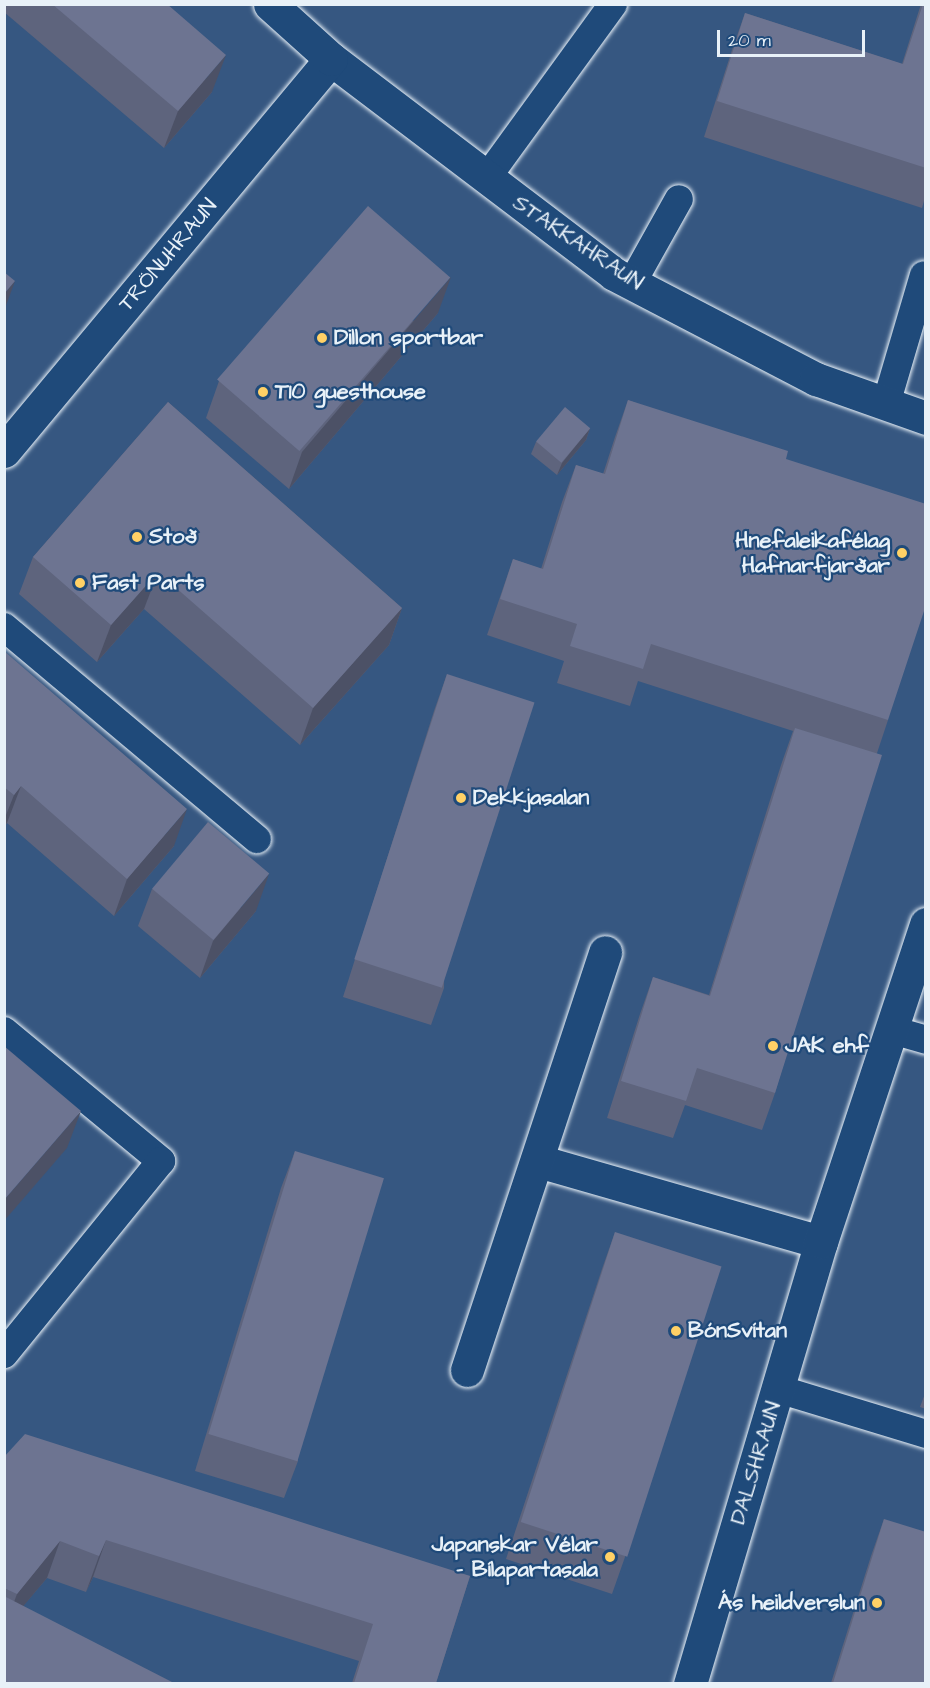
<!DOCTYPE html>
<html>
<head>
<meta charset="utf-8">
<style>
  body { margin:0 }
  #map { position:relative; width:930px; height:1688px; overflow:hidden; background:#365781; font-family:"Architects Daughter",sans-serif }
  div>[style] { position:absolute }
  .roads { filter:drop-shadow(0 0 2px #e8f1f8) drop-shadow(0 0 2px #e8f1f8) }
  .lane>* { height:28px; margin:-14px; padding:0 14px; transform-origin:14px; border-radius:14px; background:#1f4a7a }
  .street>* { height:33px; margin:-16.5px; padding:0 16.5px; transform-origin:16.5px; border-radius:16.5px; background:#1f4a7a }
  .secondary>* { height:33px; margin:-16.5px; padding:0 16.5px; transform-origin:16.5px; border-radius:16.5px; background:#1f4a7a }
  .wall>* { inset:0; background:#5e647d }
  .shaded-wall>* { inset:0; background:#4c5166 }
  .building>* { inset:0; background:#6d7491; transform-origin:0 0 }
  .dots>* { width:16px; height:16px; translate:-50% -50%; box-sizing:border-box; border:3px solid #1f4a7a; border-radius:50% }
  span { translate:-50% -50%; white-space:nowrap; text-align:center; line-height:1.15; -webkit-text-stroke:4.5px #1f4a7a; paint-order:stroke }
  .street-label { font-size:22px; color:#e8f1f8 }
  .poi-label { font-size:22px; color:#e8f1f8; font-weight:700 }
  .left { translate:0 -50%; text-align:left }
  .right { translate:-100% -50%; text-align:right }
  .frame { position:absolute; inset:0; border:6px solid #e8f1f8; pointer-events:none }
  .scale { position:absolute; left:717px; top:30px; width:148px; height:27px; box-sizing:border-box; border:3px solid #e8f1f8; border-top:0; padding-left:8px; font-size:18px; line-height:21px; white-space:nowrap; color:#e8f1f8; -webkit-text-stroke:4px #1f4a7a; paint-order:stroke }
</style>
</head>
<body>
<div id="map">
  <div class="roads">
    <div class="lane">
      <i style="left:486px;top:179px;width:216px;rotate:-54deg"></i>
      <i style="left:632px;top:283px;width:96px;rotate:-60.8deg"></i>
      <i style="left:886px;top:404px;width:134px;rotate:-73.6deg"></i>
      <i style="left:4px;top:627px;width:330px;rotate:40deg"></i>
      <i style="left:892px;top:1030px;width:35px;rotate:16deg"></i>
      <i style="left:4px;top:1031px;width:204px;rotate:39.6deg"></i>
      <i style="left:161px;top:1161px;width:249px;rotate:129.1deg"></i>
      <i style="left:778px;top:1389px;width:155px;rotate:16.9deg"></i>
    </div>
    <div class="street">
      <i style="left:331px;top:59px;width:355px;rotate:37.2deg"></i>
      <i style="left:614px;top:274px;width:228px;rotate:27.5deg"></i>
      <i style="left:816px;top:379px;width:117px;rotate:19.5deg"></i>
      <i style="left:538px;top:1161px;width:294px;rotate:16deg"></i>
      <i style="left:467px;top:1370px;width:440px;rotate:-71.7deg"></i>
      <i style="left:690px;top:1684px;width:461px;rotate:-73.5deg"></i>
      <i style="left:821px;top:1242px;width:335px;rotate:-71.7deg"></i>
    </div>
    <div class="secondary">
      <i style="left:4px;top:451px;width:510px;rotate:-50.17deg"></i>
      <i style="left:331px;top:59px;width:82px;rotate:-138deg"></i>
    </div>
  </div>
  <div class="wall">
    <i style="clip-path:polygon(4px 4px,167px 4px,212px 92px,164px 148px,4px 12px)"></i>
    <i style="clip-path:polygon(921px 4px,926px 4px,926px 201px,924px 201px,922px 208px,704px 137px,732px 50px,745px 13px,902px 64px)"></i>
    <i style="clip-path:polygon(438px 313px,289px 489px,206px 418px,219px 381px)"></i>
    <i style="clip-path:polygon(628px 400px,786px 459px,888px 720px,877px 753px,775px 1093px,762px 1130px,685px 1105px,673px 1138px,607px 1118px,640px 1014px,653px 977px,709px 995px,781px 765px,793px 731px,638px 681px,630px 706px,557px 683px,564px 661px,487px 635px,513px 559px,541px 569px,562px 502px,576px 465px,603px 474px,615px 437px)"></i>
    <i style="clip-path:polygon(168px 402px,402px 608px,389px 645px,300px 745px,144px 609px,97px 662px,19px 594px,33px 557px)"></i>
    <i style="clip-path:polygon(590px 428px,586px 440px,557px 475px,531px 454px,536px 442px)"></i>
    <i style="clip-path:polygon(4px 651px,174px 846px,114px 916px,7px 823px,4px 827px)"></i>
    <i style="clip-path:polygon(447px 674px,444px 988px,431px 1025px,343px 997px,434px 711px)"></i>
    <i style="clip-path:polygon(152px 889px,256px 911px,200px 978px,138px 926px)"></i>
    <i style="clip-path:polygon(295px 1151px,298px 1461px,284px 1498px,195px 1471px,281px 1188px)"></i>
    <i style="clip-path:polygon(615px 1232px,625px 1557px,612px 1594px,506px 1559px,602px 1269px)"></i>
    <i style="clip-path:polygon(926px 1391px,926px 1409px,920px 1407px)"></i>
    <i style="clip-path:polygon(4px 1457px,470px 1576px,436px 1683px,352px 1683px,359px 1661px,93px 1577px,86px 1592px,47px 1578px,23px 1606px,4px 1683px)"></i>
    <i style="clip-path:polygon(884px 1519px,926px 1683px,831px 1683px,871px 1556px)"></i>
  </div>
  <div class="shaded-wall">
    <i style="clip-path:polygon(226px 55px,212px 92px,164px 148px,178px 111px)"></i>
    <i style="clip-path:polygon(451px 277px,438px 313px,289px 489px,302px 452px)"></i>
    <i style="clip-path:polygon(15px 281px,4px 311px,4px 294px)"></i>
    <i style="clip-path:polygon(590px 428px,586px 440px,557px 475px,562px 463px)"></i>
    <i style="clip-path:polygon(158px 572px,144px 609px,97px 662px,111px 625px)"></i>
    <i style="clip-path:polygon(402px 608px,389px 645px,300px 745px,313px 708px)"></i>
    <i style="clip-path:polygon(21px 786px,7px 823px,4px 827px,4px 820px,14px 795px)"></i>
    <i style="clip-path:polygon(187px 809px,174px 846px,114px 916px,127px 879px)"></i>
    <i style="clip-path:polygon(269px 874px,256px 911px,200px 978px,213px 941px)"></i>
    <i style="clip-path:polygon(81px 1111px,67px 1148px,4px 1221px,4px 1200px)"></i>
    <i style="clip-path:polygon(106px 1540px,93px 1577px,86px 1592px,99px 1556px)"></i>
    <i style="clip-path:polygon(60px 1541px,47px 1578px,4px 1629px,17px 1594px)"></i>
  </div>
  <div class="building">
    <i style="clip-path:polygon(52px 4px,167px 4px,226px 55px,178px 111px)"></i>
    <i style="clip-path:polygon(923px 4px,926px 4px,926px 168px,717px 101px,745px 13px,903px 64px)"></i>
    <i style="left:368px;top:206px;width:109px;height:230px;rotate:41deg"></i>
    <i style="clip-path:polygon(4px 272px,15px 281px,4px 294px)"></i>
    <i style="clip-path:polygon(628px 400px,788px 451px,786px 459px,926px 504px,926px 605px,888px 720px,651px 644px,643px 669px,570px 646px,577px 624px,500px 599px,513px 559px,543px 569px,576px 465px,605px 474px)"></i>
    <i style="clip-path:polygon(168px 402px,402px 608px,313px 708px,158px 572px,111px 625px,33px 557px)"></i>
    <i style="left:565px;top:407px;width:33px;height:45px;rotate:40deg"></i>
    <i style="clip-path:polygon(4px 651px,187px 809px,127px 879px,21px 786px,14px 795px,4px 787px)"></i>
    <i style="left:447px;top:674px;width:92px;height:300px;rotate:18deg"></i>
    <i style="clip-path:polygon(795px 728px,882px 755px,775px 1093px,697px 1068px,686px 1101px,621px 1081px,653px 977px,710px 996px)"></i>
    <i style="left:208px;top:822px;width:80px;height:87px;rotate:40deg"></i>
    <i style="clip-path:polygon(4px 1046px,81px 1111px,4px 1200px)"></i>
    <i style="left:295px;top:1151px;width:93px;height:296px;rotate:17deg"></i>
    <i style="left:615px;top:1232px;width:112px;height:305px;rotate:18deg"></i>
    <i style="clip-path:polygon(25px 1434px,470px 1576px,436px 1683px,354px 1683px,373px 1624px,106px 1540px,99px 1556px,60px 1541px,17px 1594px,4px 1588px,4px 1457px)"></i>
    <i style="clip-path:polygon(884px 1519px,926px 1532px,926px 1683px,833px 1683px)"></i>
    <i style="clip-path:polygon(4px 1596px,172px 1682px,171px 1683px,4px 1683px)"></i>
  </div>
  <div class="dots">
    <i style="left:322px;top:338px;background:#ffd166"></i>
    <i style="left:263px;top:392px;background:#ffd166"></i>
    <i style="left:137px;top:537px;background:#ffd166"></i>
    <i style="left:902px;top:553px;background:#ffd166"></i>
    <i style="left:80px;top:583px;background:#ffd166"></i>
    <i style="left:461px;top:798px;background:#ffd166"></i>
    <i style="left:773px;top:1046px;background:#ffd166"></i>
    <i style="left:676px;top:1331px;background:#ffd166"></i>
    <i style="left:610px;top:1557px;background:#ffd166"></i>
    <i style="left:877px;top:1603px;background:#ffd166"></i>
  </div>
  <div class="street-label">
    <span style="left:578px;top:243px;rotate:34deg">STAKKAHRAUN</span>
    <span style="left:168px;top:255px;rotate:-50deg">TRÖNUHRAUN</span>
    <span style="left:756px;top:1463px;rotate:-73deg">DALSHRAUN</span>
  </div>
  <div class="poi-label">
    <span class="left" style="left:334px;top:338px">Dillon sportbar</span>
    <span class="left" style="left:275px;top:392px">T10 guesthouse</span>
    <span class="left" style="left:149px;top:537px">Stoð</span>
    <span class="right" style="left:890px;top:553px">Hnefaleikafélag<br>Hafnarfjarðar</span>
    <span class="left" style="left:92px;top:583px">Fast Parts</span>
    <span class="left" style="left:473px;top:798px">Dekkjasalan</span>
    <span class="left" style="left:785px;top:1046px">JAK ehf</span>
    <span class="left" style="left:688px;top:1331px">BónSvítan</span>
    <span class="right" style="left:598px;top:1557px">Japanskar Vélar<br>- Bílapartasala</span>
    <span class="right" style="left:865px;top:1603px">Ás heildverslun</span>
  </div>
  <div class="frame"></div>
  <div class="scale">20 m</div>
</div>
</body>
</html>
